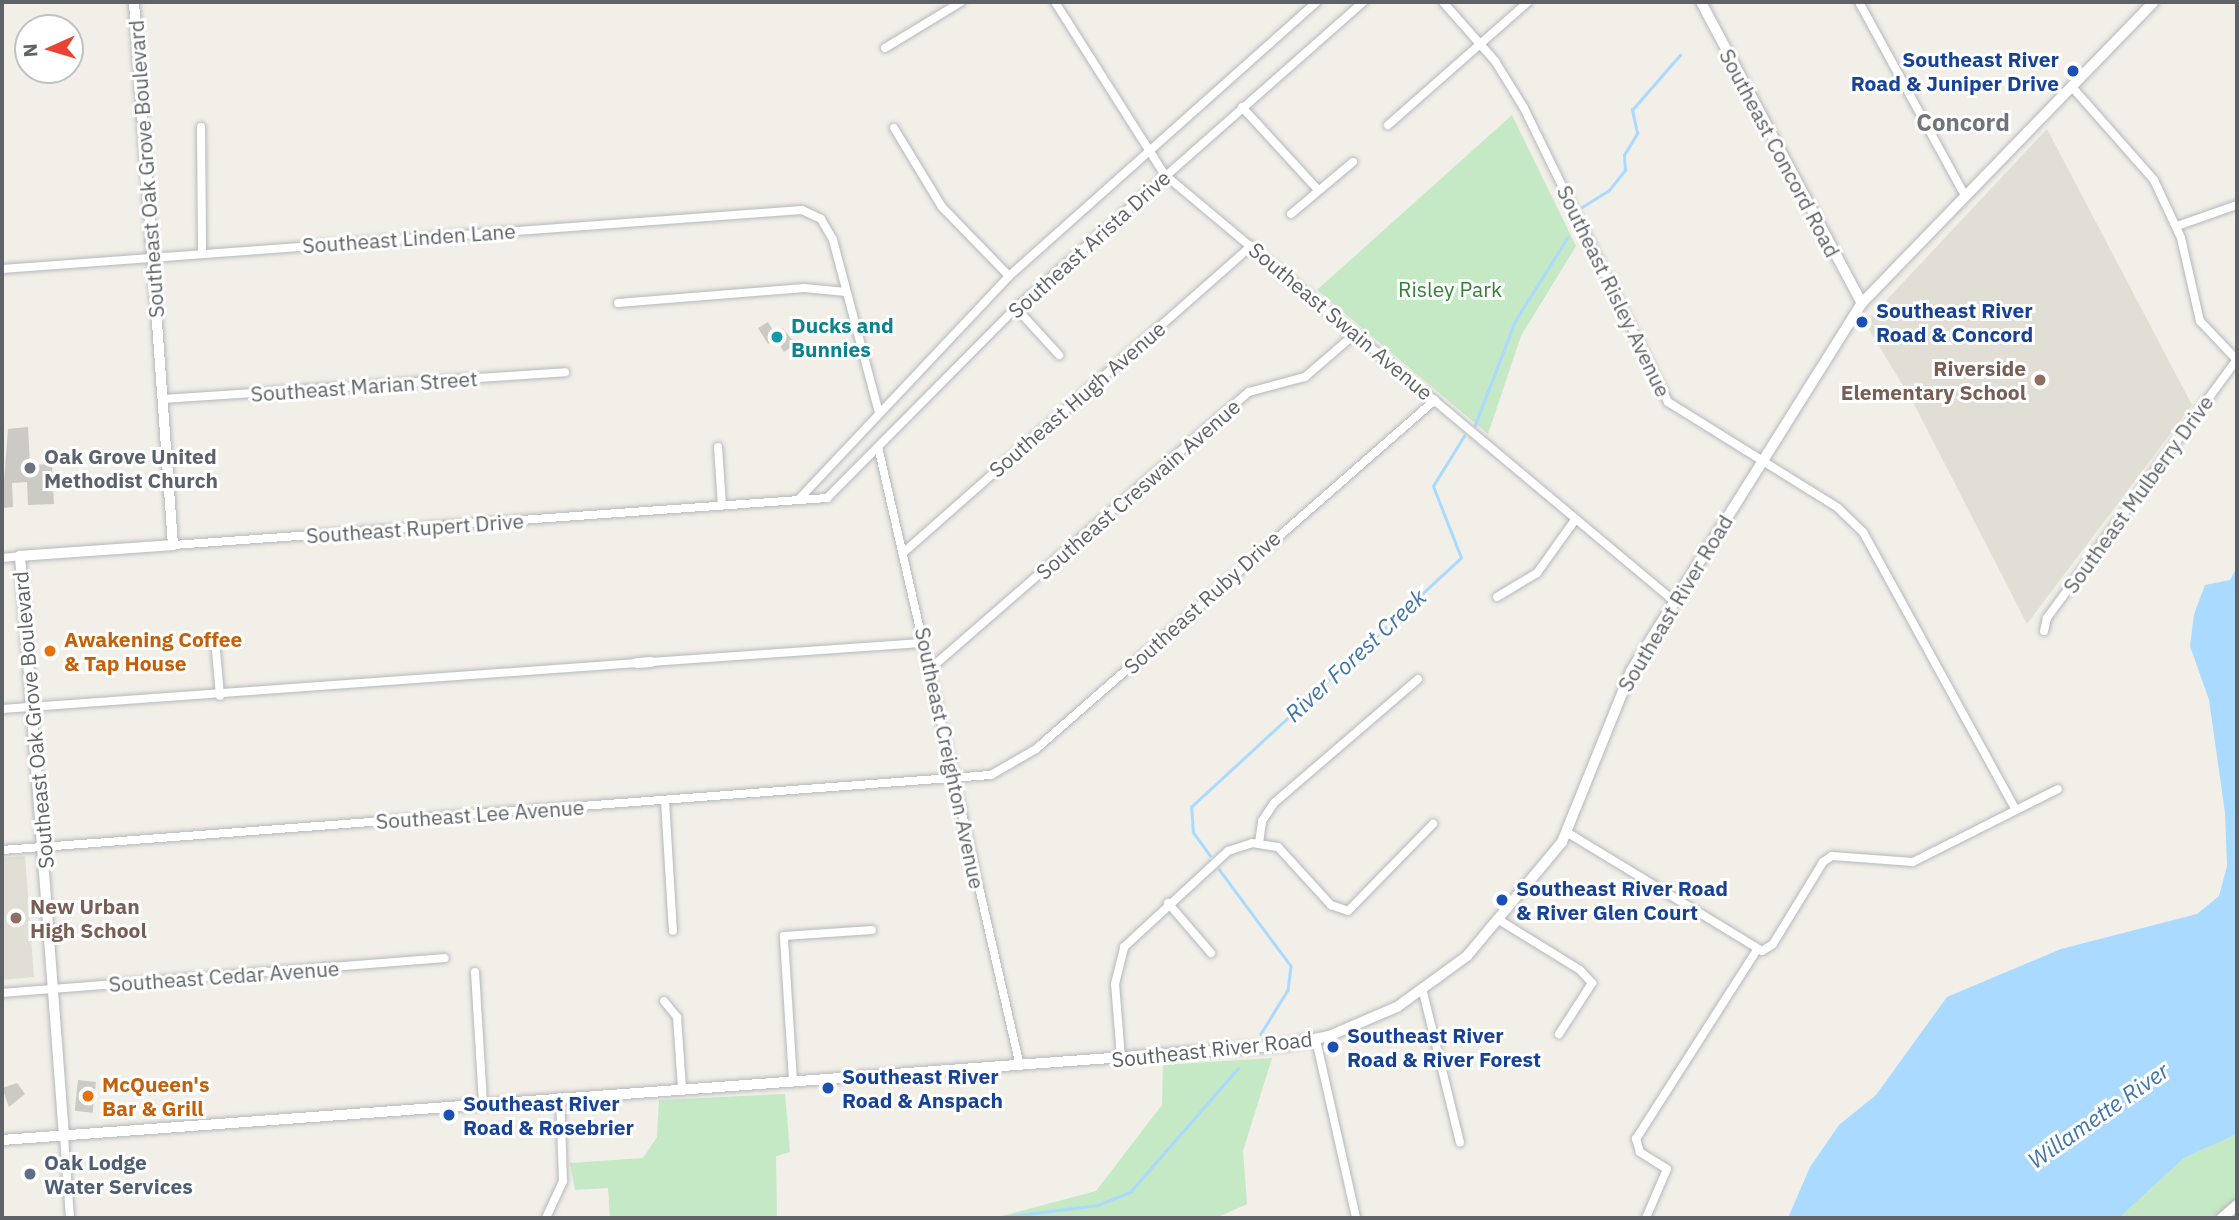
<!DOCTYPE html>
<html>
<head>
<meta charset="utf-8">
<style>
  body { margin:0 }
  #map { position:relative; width:2239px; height:1220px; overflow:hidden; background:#f1efe8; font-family:"IBM Plex Sans",sans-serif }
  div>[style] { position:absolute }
  .education>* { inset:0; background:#e1ded6 }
  .green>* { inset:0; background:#c5e8c5 }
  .water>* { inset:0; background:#aadaff }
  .stream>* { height:2.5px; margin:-1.25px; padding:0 1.25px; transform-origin:1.25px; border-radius:1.25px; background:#aadaff }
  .building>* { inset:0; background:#cccac5; transform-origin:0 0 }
  .roads { filter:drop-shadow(0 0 2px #b5b8bc) drop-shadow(0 0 2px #b5b8bc) }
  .minor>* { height:8px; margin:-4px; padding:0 4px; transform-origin:4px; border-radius:4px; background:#fff }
  .tertiary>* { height:10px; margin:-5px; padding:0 5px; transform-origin:5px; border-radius:5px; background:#fff }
  .dots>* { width:19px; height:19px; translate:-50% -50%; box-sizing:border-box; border:4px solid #fff; border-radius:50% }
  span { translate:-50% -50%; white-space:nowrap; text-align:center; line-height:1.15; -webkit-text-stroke:6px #fff; paint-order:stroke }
  .transit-label { font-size:21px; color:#164399; font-weight:700 }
  .right { translate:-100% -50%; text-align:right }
  .left { translate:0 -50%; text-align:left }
  .street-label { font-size:21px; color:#5f6368 }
  .park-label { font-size:21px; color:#348238 }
  .culture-label { font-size:21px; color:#0d838f; font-weight:700 }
  .education-label { font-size:21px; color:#785e54; font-weight:700 }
  .worship-label { font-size:21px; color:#5b616d; font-weight:700 }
  .food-label { font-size:21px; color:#c56008; font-weight:700 }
  .service-label { font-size:21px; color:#4e5e75; font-weight:700 }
  .water-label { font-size:23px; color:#4174aa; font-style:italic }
  .quarter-label { font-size:24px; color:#70757a; font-weight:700 }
  .frame { position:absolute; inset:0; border:4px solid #5f6368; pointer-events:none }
  .north { position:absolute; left:14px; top:14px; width:70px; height:70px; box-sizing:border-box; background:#fff; border:2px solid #bfc1c3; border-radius:50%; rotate:266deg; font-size:19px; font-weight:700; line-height:28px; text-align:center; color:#5f6368 }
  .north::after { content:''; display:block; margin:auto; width:24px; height:32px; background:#ea4335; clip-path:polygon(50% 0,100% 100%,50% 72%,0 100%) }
</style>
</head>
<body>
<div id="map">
  <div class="education">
    <i style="clip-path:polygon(2047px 129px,2192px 405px,2027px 624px,1913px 402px,1865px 323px)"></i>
    <i style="clip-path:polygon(25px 856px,34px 977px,2px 980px,2px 858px)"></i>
  </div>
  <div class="green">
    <i style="clip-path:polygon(1512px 115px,1576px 246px,1521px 336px,1488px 434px,1317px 290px)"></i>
    <i style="clip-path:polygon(1272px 1058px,1243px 1151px,1247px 1204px,1216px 1218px,994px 1218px,1096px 1191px,1162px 1105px,1163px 1065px)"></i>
    <i style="clip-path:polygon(785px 1094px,790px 1152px,776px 1156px,777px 1218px,610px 1218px,608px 1188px,575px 1190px,570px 1163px,643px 1158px,657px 1137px,659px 1100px)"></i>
    <i style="clip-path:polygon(2237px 1134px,2237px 1202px,2217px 1218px,2119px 1218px,2184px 1158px)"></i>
  </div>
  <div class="water">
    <i style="clip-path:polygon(2237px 567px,2237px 1134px,2184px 1158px,2119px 1218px,1788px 1218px,1810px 1167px,1839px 1125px,1876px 1095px,1947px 997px,2061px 949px,2197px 914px,2219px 896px,2227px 866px,2225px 813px,2209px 700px,2190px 646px,2194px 614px,2205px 585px,2230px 580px)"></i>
  </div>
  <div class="stream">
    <i style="left:1582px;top:207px;width:32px;rotate:-32deg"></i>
    <i style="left:1609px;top:190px;width:26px;rotate:-51deg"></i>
    <i style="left:1625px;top:170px;width:15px;rotate:-94deg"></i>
    <i style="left:1624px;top:155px;width:26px;rotate:-59deg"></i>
    <i style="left:1637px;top:133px;width:24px;rotate:-102deg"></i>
    <i style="left:1632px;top:110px;width:73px;rotate:-48.9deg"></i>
    <i style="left:1475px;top:425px;width:111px;rotate:-69deg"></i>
    <i style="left:1515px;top:321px;width:98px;rotate:-57.9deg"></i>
    <i style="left:1210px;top:856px;width:29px;rotate:-126deg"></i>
    <i style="left:1193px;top:833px;width:26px;rotate:-94deg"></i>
    <i style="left:1191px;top:807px;width:367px;rotate:-42.7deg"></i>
    <i style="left:1461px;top:558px;width:77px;rotate:-111.3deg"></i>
    <i style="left:1433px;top:486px;width:59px;rotate:-58.2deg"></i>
    <i style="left:1219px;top:869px;width:121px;rotate:53.4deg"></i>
    <i style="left:1291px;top:966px;width:24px;rotate:97deg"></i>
    <i style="left:1288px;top:990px;width:52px;rotate:121.5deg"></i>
    <i style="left:995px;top:1218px;width:104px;rotate:-7.2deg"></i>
    <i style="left:1098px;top:1205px;width:35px;rotate:-22deg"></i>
    <i style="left:1130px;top:1192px;width:164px;rotate:-48.9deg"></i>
  </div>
  <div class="building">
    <i style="clip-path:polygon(768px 322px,774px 332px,782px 328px,796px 344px,784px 352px,776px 339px,768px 344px,758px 328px)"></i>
    <i style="clip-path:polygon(28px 427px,30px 465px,52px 464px,54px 504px,28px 505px,27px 482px,12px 483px,13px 507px,2px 508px,8px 429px)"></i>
    <i style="left:78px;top:1080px;width:18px;height:31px;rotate:6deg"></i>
    <i style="clip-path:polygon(17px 1083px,25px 1094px,9px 1107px,2px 1088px)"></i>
  </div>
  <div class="roads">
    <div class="minor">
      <i style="left:1055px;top:2px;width:205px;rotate:57.6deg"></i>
      <i style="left:1165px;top:175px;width:664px;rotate:39.93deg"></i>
      <i style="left:1443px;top:2px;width:79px;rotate:48.6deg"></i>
      <i style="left:1495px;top:61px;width:55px;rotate:58.3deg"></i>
      <i style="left:1524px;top:108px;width:327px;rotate:63.9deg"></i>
      <i style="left:1668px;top:402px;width:200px;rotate:31.9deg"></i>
      <i style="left:1838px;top:508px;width:35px;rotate:44deg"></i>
      <i style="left:1863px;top:532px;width:316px;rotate:61.2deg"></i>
      <i style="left:1859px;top:2px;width:221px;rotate:61.3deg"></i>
      <i style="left:885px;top:48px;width:89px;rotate:-31.2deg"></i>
      <i style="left:2072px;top:87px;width:124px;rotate:48.6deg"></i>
      <i style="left:2154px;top:180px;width:64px;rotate:65deg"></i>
      <i style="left:2181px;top:238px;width:85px;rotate:77.1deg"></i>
      <i style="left:2200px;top:321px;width:54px;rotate:46.5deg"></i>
      <i style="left:1242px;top:107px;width:113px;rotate:47.5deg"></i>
      <i style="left:1388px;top:125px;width:186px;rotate:-41.3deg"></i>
      <i style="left:201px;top:127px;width:126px;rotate:89.5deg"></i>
      <i style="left:894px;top:128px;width:92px;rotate:58.7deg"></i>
      <i style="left:942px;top:207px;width:96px;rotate:45.8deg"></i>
      <i style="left:1291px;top:214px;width:81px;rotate:-40deg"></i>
      <i style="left:2177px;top:226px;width:64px;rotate:-19.3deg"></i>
      <i style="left:2px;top:269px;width:802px;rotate:-4.22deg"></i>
      <i style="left:802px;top:210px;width:21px;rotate:25deg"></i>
      <i style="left:821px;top:219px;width:24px;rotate:60deg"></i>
      <i style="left:833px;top:240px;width:175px;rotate:75.1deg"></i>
      <i style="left:618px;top:303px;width:187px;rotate:-4.6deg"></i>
      <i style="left:804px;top:288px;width:42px;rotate:5.4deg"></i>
      <i style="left:1016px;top:308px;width:64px;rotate:47.5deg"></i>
      <i style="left:163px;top:399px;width:403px;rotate:-3.8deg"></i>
      <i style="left:718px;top:447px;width:58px;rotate:86.1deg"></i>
      <i style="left:879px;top:451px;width:631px;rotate:77.09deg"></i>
      <i style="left:799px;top:499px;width:306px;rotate:-46.7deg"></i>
      <i style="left:1009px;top:276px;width:412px;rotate:-41.7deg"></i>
      <i style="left:173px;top:545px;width:656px;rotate:-4.11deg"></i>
      <i style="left:827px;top:498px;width:268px;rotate:-45.2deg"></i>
      <i style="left:1016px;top:308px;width:463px;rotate:-41.4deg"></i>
      <i style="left:904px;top:552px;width:463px;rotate:-41.4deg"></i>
      <i style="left:2px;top:558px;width:18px;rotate:-6deg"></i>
      <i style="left:1497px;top:597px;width:47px;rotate:-31deg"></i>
      <i style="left:1537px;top:573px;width:65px;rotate:-54.4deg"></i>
      <i style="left:2044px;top:631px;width:13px;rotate:-77deg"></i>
      <i style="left:2047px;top:618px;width:321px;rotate:-53.7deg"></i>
      <i style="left:215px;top:639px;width:57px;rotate:85deg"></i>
      <i style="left:651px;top:662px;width:274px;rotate:-4deg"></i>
      <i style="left:931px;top:668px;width:421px;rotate:-41deg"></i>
      <i style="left:1249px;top:392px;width:58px;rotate:-15deg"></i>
      <i style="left:1305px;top:377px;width:67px;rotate:-40.8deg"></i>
      <i style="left:2px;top:709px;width:637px;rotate:-4.14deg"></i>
      <i style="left:665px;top:801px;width:130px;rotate:86.5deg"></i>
      <i style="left:1568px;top:833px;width:227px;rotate:31.3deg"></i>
      <i style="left:1762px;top:951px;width:13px;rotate:-32deg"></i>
      <i style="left:1773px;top:944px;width:96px;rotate:-58.6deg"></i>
      <i style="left:1823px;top:862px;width:11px;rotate:-34deg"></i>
      <i style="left:1832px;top:856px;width:81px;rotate:4.2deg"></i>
      <i style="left:1913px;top:862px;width:162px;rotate:-26.7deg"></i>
      <i style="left:1259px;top:843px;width:22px;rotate:-82deg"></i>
      <i style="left:1262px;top:821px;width:22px;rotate:-56deg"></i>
      <i style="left:1274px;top:803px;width:190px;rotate:-40.7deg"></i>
      <i style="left:2px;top:850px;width:992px;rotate:-4.34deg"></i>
      <i style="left:991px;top:775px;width:52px;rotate:-30deg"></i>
      <i style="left:1036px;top:749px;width:530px;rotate:-41.18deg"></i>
      <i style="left:1168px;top:903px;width:66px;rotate:49.3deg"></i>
      <i style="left:1499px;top:920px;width:95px;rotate:31.7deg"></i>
      <i style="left:1580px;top:970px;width:18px;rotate:47deg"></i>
      <i style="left:1592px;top:983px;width:61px;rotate:122.9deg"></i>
      <i style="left:475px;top:972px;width:131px;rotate:86.5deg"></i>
      <i style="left:1423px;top:992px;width:155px;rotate:76.2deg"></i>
      <i style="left:2px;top:993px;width:444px;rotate:-4.5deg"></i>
      <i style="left:664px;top:1001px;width:21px;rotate:51deg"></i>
      <i style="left:677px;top:1017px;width:71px;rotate:86deg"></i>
      <i style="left:1316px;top:1040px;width:182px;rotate:77.3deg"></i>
      <i style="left:1121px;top:1058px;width:74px;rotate:-94.6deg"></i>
      <i style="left:1115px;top:984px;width:38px;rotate:-76deg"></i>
      <i style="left:1124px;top:947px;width:142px;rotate:-42.7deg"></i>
      <i style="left:1228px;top:851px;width:25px;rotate:-18deg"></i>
      <i style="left:1252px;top:843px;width:26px;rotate:9deg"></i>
      <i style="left:1278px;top:847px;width:79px;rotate:47.6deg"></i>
      <i style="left:1331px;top:905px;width:18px;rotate:19deg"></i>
      <i style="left:1348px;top:911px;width:122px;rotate:-45.7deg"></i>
      <i style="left:793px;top:1081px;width:145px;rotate:-93.6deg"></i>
      <i style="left:784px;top:936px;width:88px;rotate:-3.9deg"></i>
      <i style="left:64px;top:1136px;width:82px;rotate:85.8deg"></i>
      <i style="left:546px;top:1218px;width:41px;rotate:-65.3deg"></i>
      <i style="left:563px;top:1181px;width:84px;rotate:-92deg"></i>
      <i style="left:1646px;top:1218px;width:53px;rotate:-66.8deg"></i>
      <i style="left:1667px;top:1169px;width:32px;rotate:-148deg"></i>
      <i style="left:1640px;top:1152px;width:14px;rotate:-107deg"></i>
      <i style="left:1636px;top:1139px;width:223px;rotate:-57.4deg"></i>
    </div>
    <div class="tertiary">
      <i style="left:1701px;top:2px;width:341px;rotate:61.9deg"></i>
      <i style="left:637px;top:663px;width:14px;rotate:-4deg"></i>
      <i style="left:64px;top:1136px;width:582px;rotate:-94.34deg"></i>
      <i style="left:20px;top:556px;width:153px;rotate:-4.1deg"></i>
      <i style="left:173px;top:545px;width:544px;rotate:-94.11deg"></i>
      <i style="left:2px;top:1140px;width:1288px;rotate:-4.23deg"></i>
      <i style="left:1286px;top:1045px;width:44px;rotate:-11.8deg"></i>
      <i style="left:1329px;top:1036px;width:74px;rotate:-23.1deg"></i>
      <i style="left:1397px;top:1007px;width:87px;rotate:-36.1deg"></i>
      <i style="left:1467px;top:956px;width:148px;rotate:-50.2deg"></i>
      <i style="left:1562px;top:842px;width:184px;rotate:-68deg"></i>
      <i style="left:1631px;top:671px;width:434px;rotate:-57.9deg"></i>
      <i style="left:1862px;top:303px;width:419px;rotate:-45.9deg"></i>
      <i style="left:2222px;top:1218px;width:20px;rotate:-41deg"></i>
    </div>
  </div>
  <div class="dots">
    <i style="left:2073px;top:71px;background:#1a4fb4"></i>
    <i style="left:1862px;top:322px;background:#1a4fb4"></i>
    <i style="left:777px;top:337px;background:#0f9aa8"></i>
    <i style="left:2040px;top:380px;background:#8d6e63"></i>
    <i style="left:30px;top:468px;background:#6b7280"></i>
    <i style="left:50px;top:651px;background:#e8710a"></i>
    <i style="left:1502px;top:900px;background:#1a4fb4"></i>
    <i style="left:16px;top:918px;background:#8d6e63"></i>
    <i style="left:1333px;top:1047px;background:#1a4fb4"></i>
    <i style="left:828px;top:1088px;background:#1a4fb4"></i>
    <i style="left:88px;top:1096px;background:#e8710a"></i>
    <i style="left:449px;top:1115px;background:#1a4fb4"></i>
    <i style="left:30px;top:1174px;background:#5c6f8a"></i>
  </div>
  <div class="transit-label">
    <span class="right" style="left:2059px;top:71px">Southeast River<br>Road &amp; Juniper Drive</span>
    <span class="left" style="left:1876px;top:322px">Southeast River<br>Road &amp; Concord</span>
    <span class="left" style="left:1516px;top:900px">Southeast River Road<br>&amp; River Glen Court</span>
    <span class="left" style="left:1347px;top:1047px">Southeast River<br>Road &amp; River Forest</span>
    <span class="left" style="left:842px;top:1088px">Southeast River<br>Road &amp; Anspach</span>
    <span class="left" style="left:463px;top:1115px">Southeast River<br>Road &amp; Rosebrier</span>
  </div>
  <div class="street-label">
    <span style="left:1780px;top:153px;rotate:62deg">Southeast Concord Road</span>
    <span style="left:146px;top:169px;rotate:-94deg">Southeast Oak Grove Boulevard</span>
    <span style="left:409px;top:238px;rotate:-4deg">Southeast Linden Lane</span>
    <span style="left:1089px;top:244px;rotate:-42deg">Southeast Arista Drive</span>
    <span style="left:1614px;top:291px;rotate:64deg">Southeast Risley Avenue</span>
    <span style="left:1341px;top:321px;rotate:40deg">Southeast Swain Avenue</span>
    <span style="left:364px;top:386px;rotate:-4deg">Southeast Marian Street</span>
    <span style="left:1077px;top:399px;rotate:-41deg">Southeast Hugh Avenue</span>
    <span style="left:1138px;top:489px;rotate:-41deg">Southeast Creswain Avenue</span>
    <span style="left:2138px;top:494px;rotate:-54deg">Southeast Mulberry Drive</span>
    <span style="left:415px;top:528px;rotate:-4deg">Southeast Rupert Drive</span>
    <span style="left:1202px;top:602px;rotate:-42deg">Southeast Ruby Drive</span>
    <span style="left:1675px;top:603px;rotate:-59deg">Southeast River Road</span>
    <span style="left:33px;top:720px;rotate:-95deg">Southeast Oak Grove Boulevard</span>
    <span style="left:950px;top:758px;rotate:78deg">Southeast Creighton Avenue</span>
    <span style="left:480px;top:814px;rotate:-4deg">Southeast Lee Avenue</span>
    <span style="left:224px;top:976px;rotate:-4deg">Southeast Cedar Avenue</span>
    <span style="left:1212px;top:1049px;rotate:-6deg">Southeast River Road</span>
  </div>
  <div class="park-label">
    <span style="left:1450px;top:289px">Risley Park</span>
  </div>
  <div class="culture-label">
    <span class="left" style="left:791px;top:337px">Ducks and<br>Bunnies</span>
  </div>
  <div class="education-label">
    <span class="right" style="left:2026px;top:380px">Riverside<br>Elementary School</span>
    <span class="left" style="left:30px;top:918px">New Urban<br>High School</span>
  </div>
  <div class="worship-label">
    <span class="left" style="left:44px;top:468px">Oak Grove United<br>Methodist Church</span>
  </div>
  <div class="food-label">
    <span class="left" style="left:64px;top:651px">Awakening Coffee<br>&amp; Tap House</span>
    <span class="left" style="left:102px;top:1096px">McQueen's<br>Bar &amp; Grill</span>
  </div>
  <div class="service-label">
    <span class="left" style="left:44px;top:1174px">Oak Lodge<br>Water Services</span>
  </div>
  <div class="water-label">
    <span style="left:1355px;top:655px;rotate:-43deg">River Forest Creek</span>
    <span style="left:2098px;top:1115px;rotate:-35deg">Willamette River</span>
  </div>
  <div class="quarter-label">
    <span style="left:1963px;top:123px">Concord</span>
  </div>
  <div class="frame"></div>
  <div class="north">N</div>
</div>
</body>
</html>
